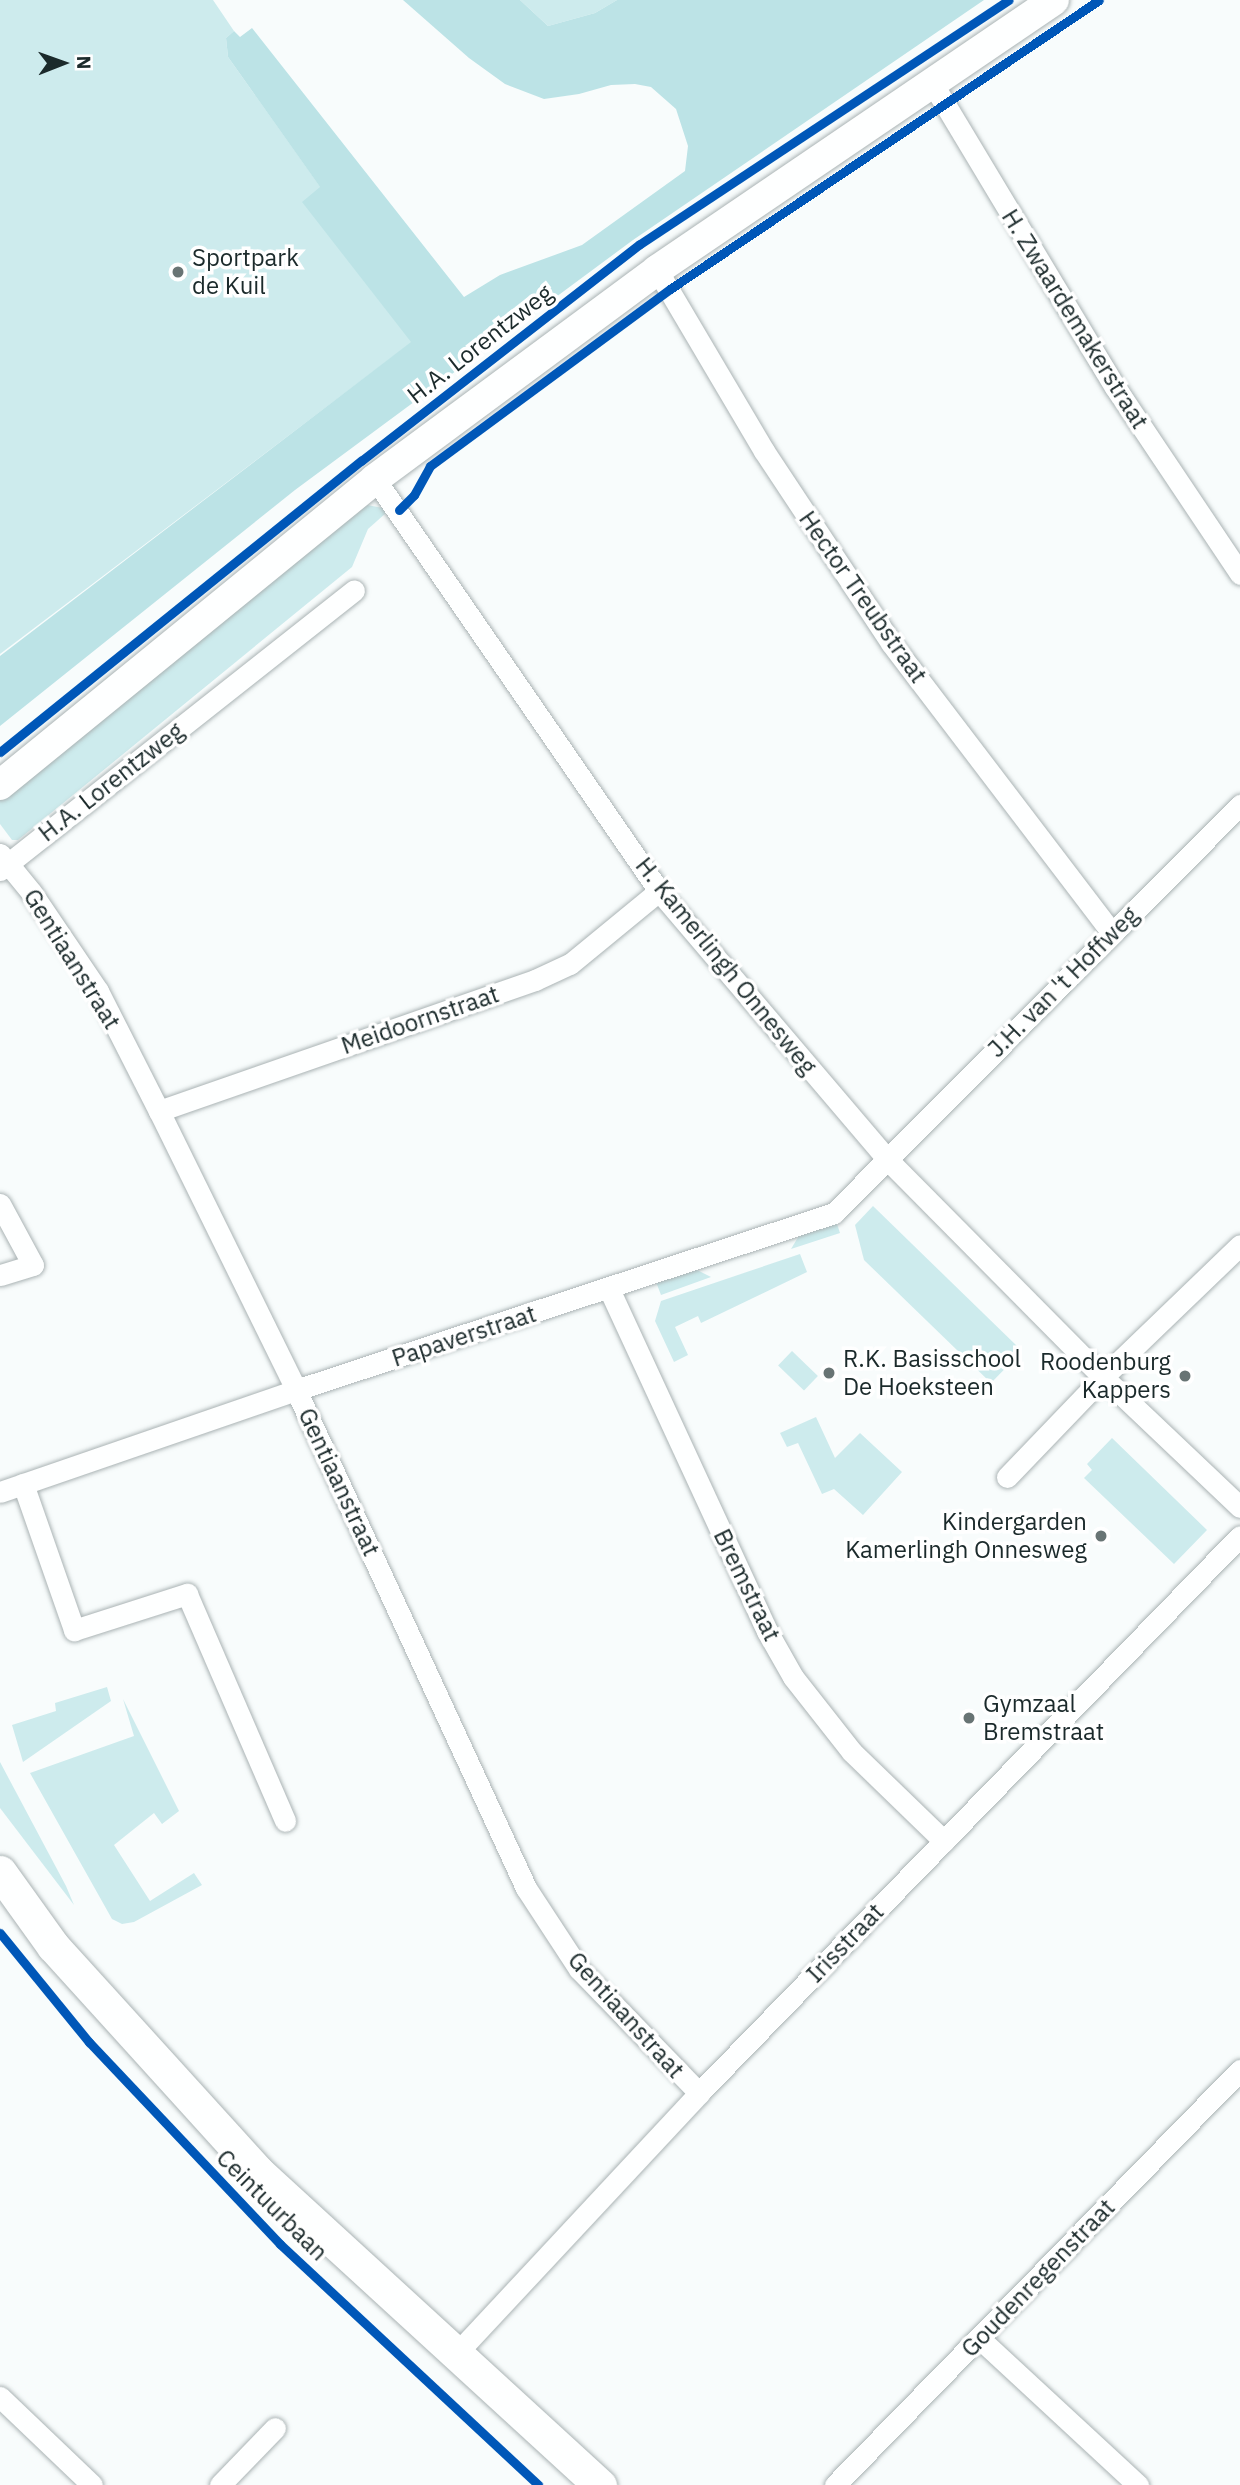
<!DOCTYPE html>
<html>
<head>
<meta charset="utf-8">
<style>
  body { margin:0 }
  #map { position:relative; width:1240px; height:2485px; overflow:hidden; background:#f8fcfc; font-family:"IBM Plex Sans",sans-serif }
  div>[style] { position:absolute }
  .green>* { inset:0; background:#cdebed; transform-origin:0 0 }
  .forest>* { inset:0; background:#bce3e6 }
  .roads { filter:drop-shadow(0 0 2px #aab3b4) drop-shadow(0 0 2px #aab3b4) }
  .street>* { height:21px; margin:-10.5px; padding:0 10.5px; transform-origin:10.5px; border-radius:10.5px; background:#feffff }
  .secondary>* { height:30px; margin:-15px; padding:0 15px; transform-origin:15px; border-radius:15px; background:#feffff }
  .primary>* { height:33px; margin:-16.5px; padding:0 16.5px; transform-origin:16.5px; border-radius:16.5px; background:#feffff }
  .cycleway>* { height:9px; margin:-4.5px; padding:0 4.5px; transform-origin:4.5px; border-radius:4.5px; background:#0057b8 }
  .dots>* { width:19px; height:19px; translate:-50% -50%; box-sizing:border-box; border:4px solid #fff; border-radius:50% }
  span { translate:-50% -50%; white-space:nowrap; text-align:center; line-height:1.15; -webkit-text-stroke:7px #fff; paint-order:stroke }
  .poi-label { font-size:24px; color:#1b2a2b }
  .left { translate:0 -50%; text-align:left }
  .right { translate:-100% -50%; text-align:right }
  .street-label { font-size:24px; color:#1b2a2b }
  .north { position:absolute; left:28px; top:28px; width:70px; height:70px; -webkit-text-stroke:5px #fff; paint-order:stroke; rotate:89deg; font-size:19px; font-weight:700; line-height:28px; text-align:center; color:#1b2a2b }
  .north::after { content:''; display:block; margin:auto; width:24px; height:32px; background:#1b2a2b; clip-path:polygon(50% 0,100% 100%,50% 72%,0 100%) }
</style>
</head>
<body>
<div id="map">
  <div class="green">
    <i style="clip-path:polygon(0 0,213px 0,234px 31px,226px 38px,228px 57px,321px 188px,303px 202px,412px 342px,0 654px)"></i>
    <i style="clip-path:polygon(520px 0,617px 0,595px 13px,548px 26px)"></i>
    <i style="clip-path:polygon(367px 505px,383px 508px,386px 513px,368px 529px,352px 567px,18px 840px,12px 840px,0 824px,0 800px)"></i>
    <i style="clip-path:polygon(873px 1206px,1022px 1351px,991px 1383px,864px 1260px,855px 1225px)"></i>
    <i style="clip-path:polygon(836px 1221px,840px 1233px,791px 1249px,800px 1234px)"></i>
    <i style="clip-path:polygon(800px 1254px,807px 1272px,701px 1323px,698px 1316px,675px 1327px,688px 1355px,674px 1362px,655px 1321px,661px 1301px)"></i>
    <i style="clip-path:polygon(695px 1269px,711px 1277px,661px 1295px,656px 1282px)"></i>
    <i style="left:792px;top:1351px;width:36px;height:20px;rotate:44deg"></i>
    <i style="clip-path:polygon(816px 1417px,835px 1458px,860px 1433px,902px 1472px,863px 1515px,834px 1489px,822px 1494px,798px 1443px,787px 1447px,780px 1433px)"></i>
    <i style="clip-path:polygon(1112px 1438px,1207px 1530px,1174px 1564px,1084px 1478px,1092px 1470px,1087px 1464px)"></i>
    <i style="clip-path:polygon(107px 1687px,111px 1701px,23px 1762px,12px 1725px,56px 1711px,55px 1703px)"></i>
    <i style="clip-path:polygon(123px 1699px,179px 1811px,162px 1824px,154px 1813px,114px 1845px,150px 1901px,194px 1873px,202px 1885px,134px 1922px,122px 1924px,112px 1919px,30px 1773px,134px 1736px)"></i>
    <i style="clip-path:polygon(0 1762px,66px 1886px,74px 1905px,0 1808px)"></i>
  </div>
  <div class="forest">
    <i style="clip-path:polygon(403px 0,520px 0,548px 26px,595px 13px,617px 0,984px 0,633px 240px,295px 490px,0 726px,0 656px,411px 342px,302px 202px,320px 187px,228px 57px,226px 38px,234px 31px,240px 37px,252px 28px,464px 297px,500px 275px,582px 245px,685px 171px,688px 146px,676px 109px,651px 87px,635px 84px,611px 85px,579px 94px,544px 99px,505px 84px,469px 58px)"></i>
  </div>
  <div class="roads">
    <div class="street">
      <i style="left:931px;top:81px;width:357px;rotate:59deg"></i>
      <i style="left:1115px;top:387px;width:225px;rotate:56.2deg"></i>
      <i style="left:657px;top:270px;width:210px;rotate:59.4deg"></i>
      <i style="left:764px;top:451px;width:230px;rotate:56.5deg"></i>
      <i style="left:891px;top:643px;width:365px;rotate:52.7deg"></i>
      <i style="left:375px;top:479px;width:500px;rotate:55.42deg"></i>
      <i style="left:659px;top:891px;width:352px;rotate:49.6deg"></i>
      <i style="left:887px;top:1159px;width:307px;rotate:45.3deg"></i>
      <i style="left:1103px;top:1377px;width:189px;rotate:43.5deg"></i>
      <i style="left:0;top:854px;width:49px;rotate:50.8deg"></i>
      <i style="left:31px;top:892px;width:120px;rotate:55.9deg"></i>
      <i style="left:98px;top:991px;width:135px;rotate:63.1deg"></i>
      <i style="left:159px;top:1111px;width:311px;rotate:63.8deg"></i>
      <i style="left:296px;top:1390px;width:549px;rotate:65.21deg"></i>
      <i style="left:526px;top:1888px;width:97px;rotate:56.8deg"></i>
      <i style="left:579px;top:1969px;width:173px;rotate:45.9deg"></i>
      <i style="left:0;top:870px;width:451px;rotate:-38.3deg"></i>
      <i style="left:159px;top:1111px;width:398px;rotate:-19.2deg"></i>
      <i style="left:535px;top:980px;width:38px;rotate:-25deg"></i>
      <i style="left:570px;top:964px;width:115px;rotate:-39.4deg"></i>
      <i style="left:0;top:1204px;width:69px;rotate:61.6deg"></i>
      <i style="left:33px;top:1265px;width:34px;rotate:163deg"></i>
      <i style="left:609px;top:1289px;width:377px;rotate:65.2deg"></i>
      <i style="left:767px;top:1631px;width:53px;rotate:60.5deg"></i>
      <i style="left:793px;top:1677px;width:95px;rotate:51.8deg"></i>
      <i style="left:852px;top:1752px;width:128px;rotate:44.1deg"></i>
      <i style="left:1007px;top:1477px;width:139px;rotate:-46.2deg"></i>
      <i style="left:1103px;top:1377px;width:190px;rotate:-43.9deg"></i>
      <i style="left:23px;top:1484px;width:155px;rotate:70.7deg"></i>
      <i style="left:74px;top:1630px;width:119px;rotate:-17.7deg"></i>
      <i style="left:187px;top:1594px;width:247px;rotate:66.6deg"></i>
      <i style="left:0;top:1492px;width:313px;rotate:-19deg"></i>
      <i style="left:296px;top:1390px;width:566px;rotate:-18.21deg"></i>
      <i style="left:834px;top:1213px;width:576px;rotate:-45.14deg"></i>
      <i style="left:979px;top:2338px;width:217px;rotate:42.8deg"></i>
      <i style="left:455px;top:2355px;width:358px;rotate:-47deg"></i>
      <i style="left:699px;top:2093px;width:776px;rotate:-45.83deg"></i>
      <i style="left:0;top:2397px;width:127px;rotate:43.7deg"></i>
      <i style="left:220px;top:2485px;width:79px;rotate:-46deg"></i>
      <i style="left:835px;top:2485px;width:580px;rotate:-45.7deg"></i>
    </div>
    <div class="secondary">
      <i style="left:0;top:785px;width:484px;rotate:-39.2deg"></i>
      <i style="left:375px;top:479px;width:351px;rotate:-36.5deg"></i>
      <i style="left:657px;top:270px;width:480px;rotate:-34.2deg"></i>
    </div>
    <div class="primary">
      <i style="left:0;top:1872px;width:91px;rotate:54.4deg"></i>
      <i style="left:53px;top:1946px;width:305px;rotate:47.8deg"></i>
      <i style="left:258px;top:2172px;width:464px;rotate:42.5deg"></i>
    </div>
  </div>
  <div class="cycleway">
    <i style="left:399px;top:510px;width:21px;rotate:-45deg"></i>
    <i style="left:414px;top:495px;width:33px;rotate:-61deg"></i>
    <i style="left:430px;top:466px;width:298px;rotate:-36.4deg"></i>
    <i style="left:670px;top:289px;width:517px;rotate:-33.97deg"></i>
    <i style="left:0;top:752px;width:464px;rotate:-38.9deg"></i>
    <i style="left:361px;top:461px;width:353px;rotate:-37.9deg"></i>
    <i style="left:640px;top:244px;width:442px;rotate:-33.5deg"></i>
    <i style="left:0;top:1933px;width:141px;rotate:50.8deg"></i>
    <i style="left:89px;top:2042px;width:278px;rotate:46.6deg"></i>
    <i style="left:280px;top:2244px;width:353px;rotate:43deg"></i>
  </div>
  <div class="dots">
    <i style="left:178px;top:272px;background:#687474"></i>
    <i style="left:829px;top:1373px;background:#687474"></i>
    <i style="left:1185px;top:1376px;background:#687474"></i>
    <i style="left:1101px;top:1536px;background:#687474"></i>
    <i style="left:969px;top:1718px;background:#687474"></i>
  </div>
  <div class="poi-label">
    <span class="left" style="left:192px;top:272px">Sportpark<br>de Kuil</span>
    <span class="left" style="left:843px;top:1373px">R.K. Basisschool<br>De Hoeksteen</span>
    <span class="right" style="left:1171px;top:1376px">Roodenburg<br>Kappers</span>
    <span class="right" style="left:1087px;top:1536px">Kindergarden<br>Kamerlingh Onnesweg</span>
    <span class="left" style="left:983px;top:1718px">Gymzaal<br>Bremstraat</span>
  </div>
  <div class="street-label">
    <span style="left:1075px;top:319px;rotate:58deg">H. Zwaardemakerstraat</span>
    <span style="left:480px;top:344px;rotate:-38deg">H.A. Lorentzweg</span>
    <span style="left:863px;top:597px;rotate:55deg">Hector Treubstraat</span>
    <span style="left:111px;top:782px;rotate:-38deg">H.A. Lorentzweg</span>
    <span style="left:72px;top:959px;rotate:58deg">Gentiaanstraat</span>
    <span style="left:726px;top:966px;rotate:51deg">H. Kamerlingh Onnesweg</span>
    <span style="left:1063px;top:982px;rotate:-45deg">J.H. van 't Hoffweg</span>
    <span style="left:420px;top:1020px;rotate:-19deg">Meidoornstraat</span>
    <span style="left:464px;top:1336px;rotate:-18deg">Papaverstraat</span>
    <span style="left:339px;top:1482px;rotate:65deg">Gentiaanstraat</span>
    <span style="left:747px;top:1585px;rotate:64deg">Bremstraat</span>
    <span style="left:845px;top:1943px;rotate:-46deg">Irisstraat</span>
    <span style="left:626px;top:2015px;rotate:48deg">Gentiaanstraat</span>
    <span style="left:272px;top:2205px;rotate:45deg">Ceintuurbaan</span>
    <span style="left:1038px;top:2278px;rotate:-46deg">Goudenregenstraat</span>
  </div>
  <div class="north">N</div>
</div>
</body>
</html>
